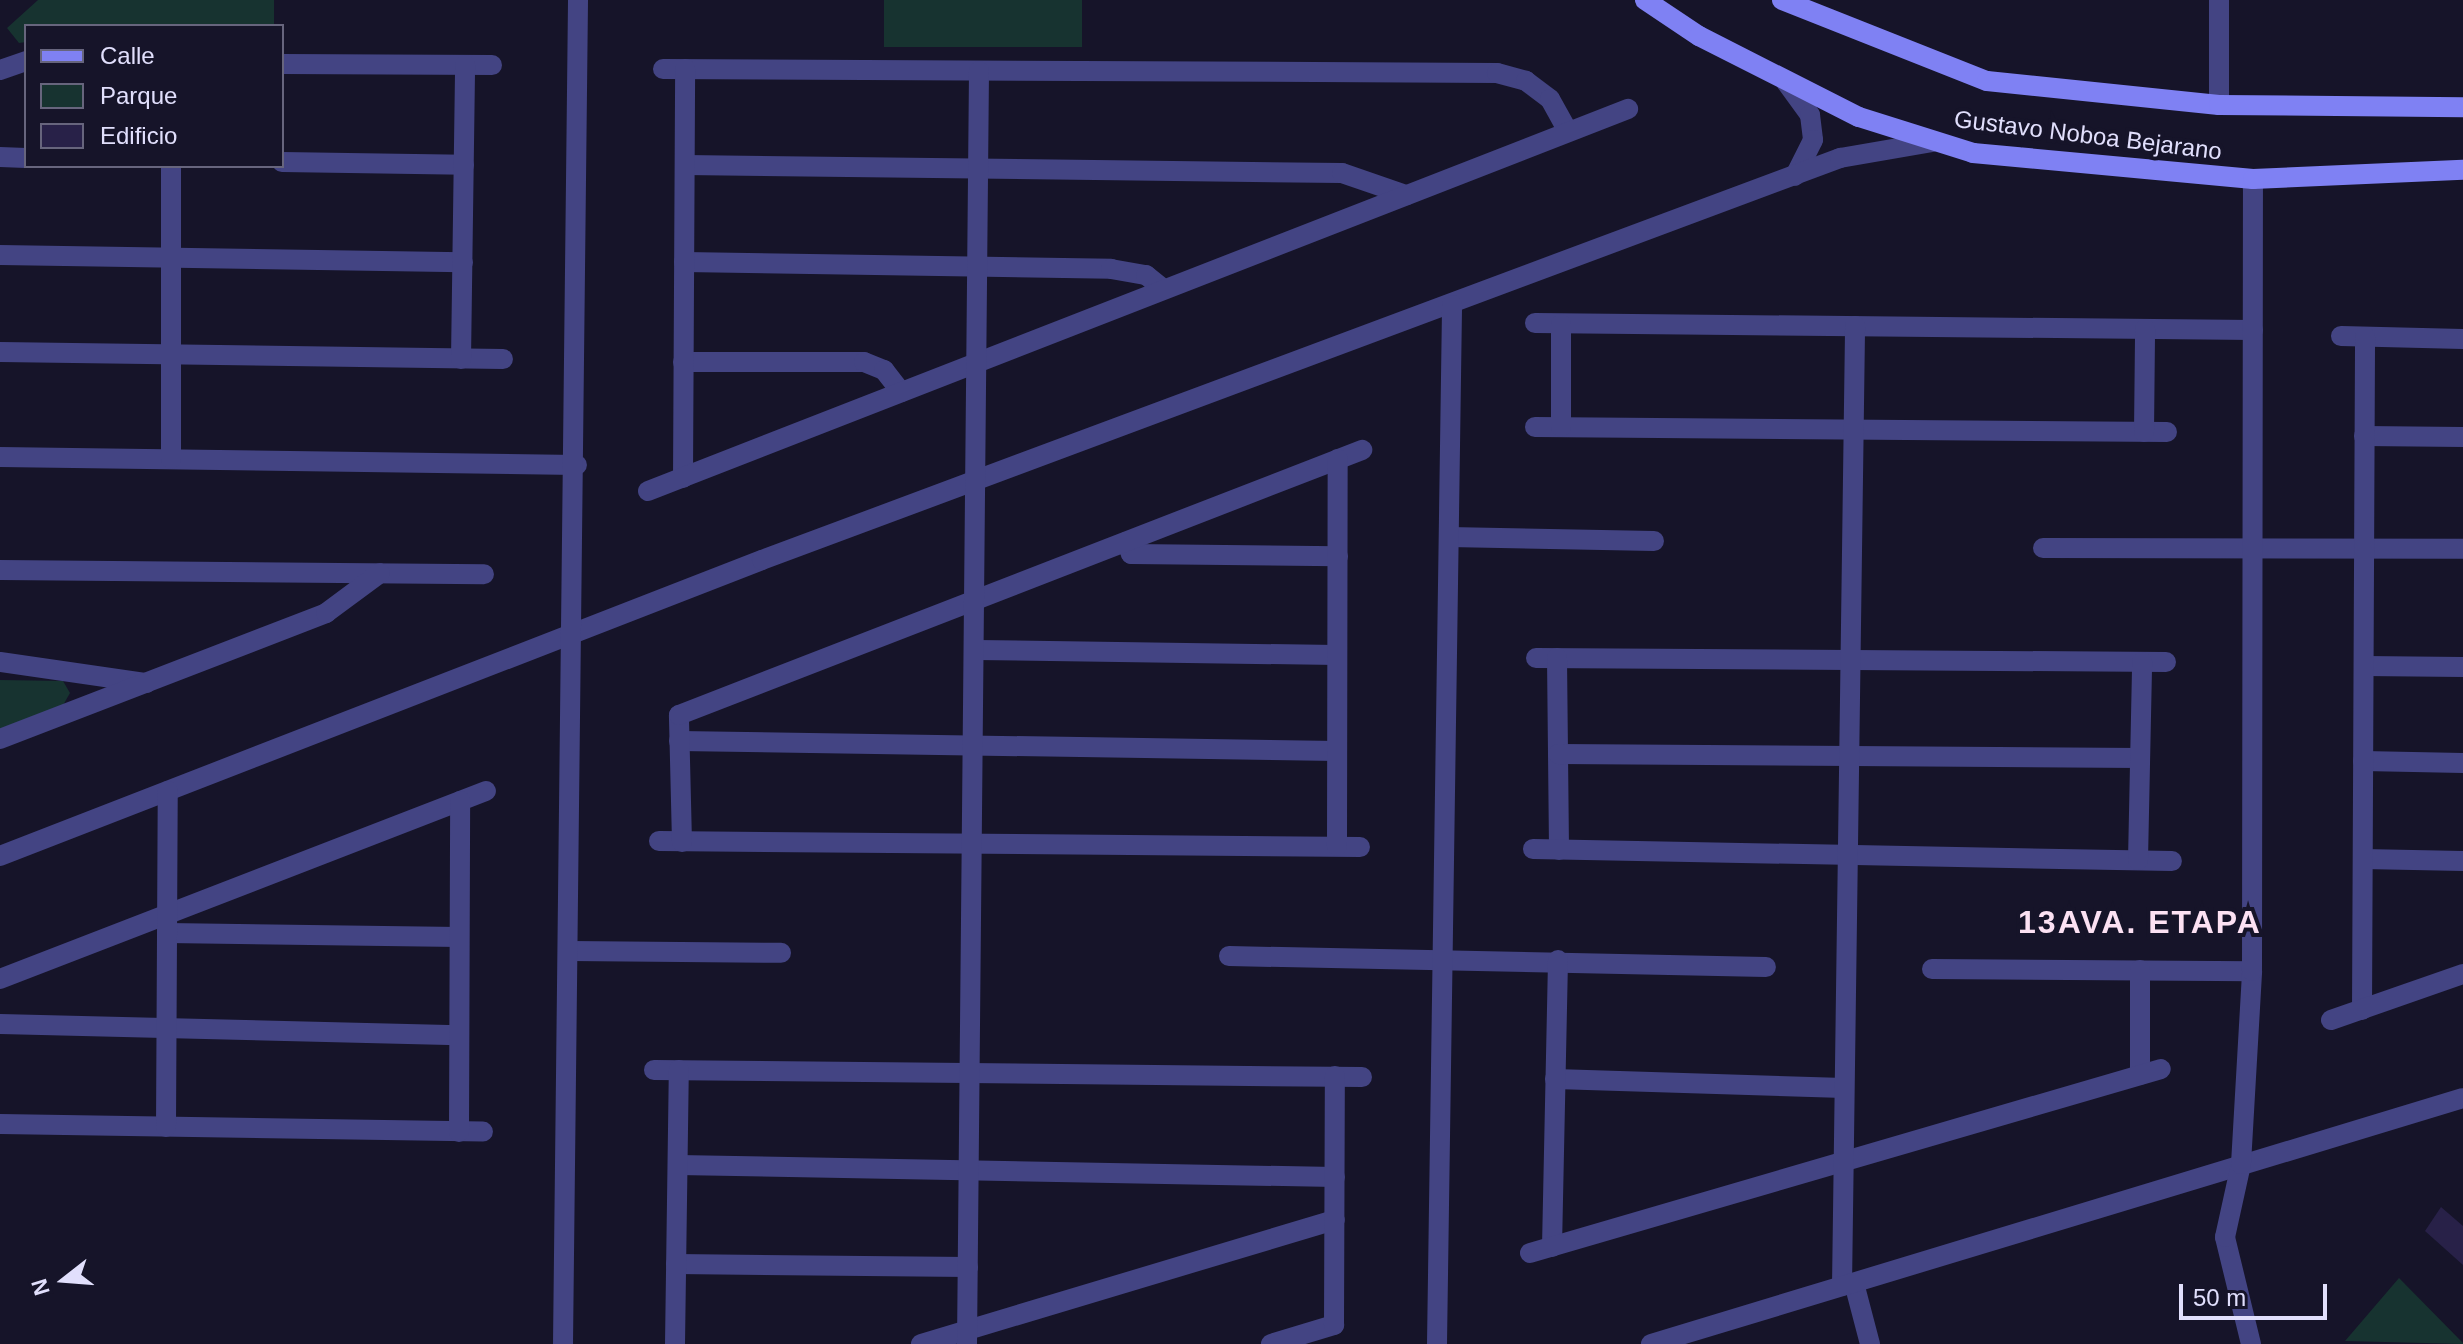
<!DOCTYPE html>
<html>
<head>
<meta charset="utf-8">
<style>
  body { margin:0 }
  #map { position:relative; width:2463px; height:1344px; overflow:hidden; background:#161429; font-family:Helvetica,sans-serif }
  div>[style] { position:absolute }
  .green>* { inset:0; background:#173330; transform-origin:0 0 }
  .building>* { inset:0; background:#282148 }
  .street>* { height:20px; margin:-10px; padding:0 10px; transform-origin:10px; border-radius:10px; background:#434483 }
  .secondary>* { height:20px; margin:-10px; padding:0 10px; transform-origin:10px; border-radius:10px; background:#7f81f3 }
  span { translate:-50% -50%; white-space:nowrap; text-align:center; line-height:1.15; -webkit-text-stroke:8px #161429; paint-order:stroke }
  .street-label { font-size:24px; color:#e1dffc }
  .district-label { font-size:32px; color:#fce1f3; font-weight:700; letter-spacing:2px }
  .legend { position:absolute; left:24px; top:24px; width:260px; height:144px; box-sizing:border-box; background:#161429; border:2px solid #67657d; margin:0; padding:10px 14px; list-style:none; font-size:24px; color:#e1dffc }
  .legend li { display:flex; align-items:center; gap:16px; height:40px }
  .legend b { width:40px; border:2px solid #67657d }
  .north { position:absolute; left:24px; top:1240px; width:80px; height:80px; -webkit-text-stroke:6px #161429; paint-order:stroke; rotate:253deg; font-size:22px; font-weight:700; line-height:32px; text-align:center; color:#e1dffc }
  .north::after { content:''; display:block; margin:auto; width:28px; height:36px; background:#e1dffc; clip-path:polygon(50% 0,100% 100%,50% 72%,0 100%) }
  .scale { position:absolute; left:2179px; top:1284px; width:148px; height:36px; box-sizing:border-box; border:4px solid #e1dffc; border-top:0; padding-left:10px; font-size:24px; line-height:28px; white-space:nowrap; color:#e1dffc; -webkit-text-stroke:6px #161429; paint-order:stroke }
</style>
</head>
<body>
<div id="map">
  <div class="green">
    <i style="clip-path:polygon(38px 0,274px 0,274px 26px,26px 26px,26px 42px,19px 43px,7px 28px)"></i>
    <i style="left:884px;top:0;width:198px;height:47px"></i>
    <i style="clip-path:polygon(0 680px,63px 681px,70px 693px,62px 707px,0 732px)"></i>
    <i style="clip-path:polygon(2399px 1278px,2463px 1343px,2463px 1344px,2345px 1341px)"></i>
  </div>
  <div class="building">
    <i style="clip-path:polygon(2441px 1207px,2463px 1226px,2463px 1265px,2425px 1231px)"></i>
  </div>
  <div class="street">
    <i style="left:282px;top:64px;width:210px;rotate:0.3deg"></i>
    <i style="left:663px;top:69px;width:834px;rotate:0.27deg"></i>
    <i style="left:1497px;top:73px;width:30px;rotate:15deg"></i>
    <i style="left:1526px;top:81px;width:30px;rotate:37deg"></i>
    <i style="left:1550px;top:99px;width:37px;rotate:61deg"></i>
    <i style="left:0;top:70px;width:28px;rotate:-19deg"></i>
    <i style="left:1786px;top:82px;width:41px;rotate:54deg"></i>
    <i style="left:1810px;top:115px;width:25px;rotate:83deg"></i>
    <i style="left:1813px;top:140px;width:40px;rotate:116.6deg"></i>
    <i style="left:2219px;top:105px;width:105px;rotate:-90deg"></i>
    <i style="left:0;top:157px;width:26px;rotate:2deg"></i>
    <i style="left:282px;top:162px;width:182px;rotate:0.9deg"></i>
    <i style="left:685px;top:165px;width:657px;rotate:0.7deg"></i>
    <i style="left:1342px;top:173px;width:68px;rotate:19deg"></i>
    <i style="left:0;top:255px;width:463px;rotate:0.9deg"></i>
    <i style="left:684px;top:262px;width:427px;rotate:0.9deg"></i>
    <i style="left:1111px;top:269px;width:36px;rotate:10deg"></i>
    <i style="left:1146px;top:275px;width:22px;rotate:39deg"></i>
    <i style="left:1535px;top:323px;width:718px;rotate:0.56deg"></i>
    <i style="left:2341px;top:336px;width:122px;rotate:1.4deg"></i>
    <i style="left:0;top:352px;width:503px;rotate:0.8deg"></i>
    <i style="left:461px;top:359px;width:294px;rotate:-89.2deg"></i>
    <i style="left:683px;top:362px;width:181px"></i>
    <i style="left:864px;top:362px;width:22px;rotate:22deg"></i>
    <i style="left:884px;top:370px;width:28px;rotate:52deg"></i>
    <i style="left:1535px;top:427px;width:632px;rotate:0.45deg"></i>
    <i style="left:1561px;top:427px;width:103px;rotate:-90deg"></i>
    <i style="left:2144px;top:432px;width:103px;rotate:-89.4deg"></i>
    <i style="left:2364px;top:436px;width:99px;rotate:0.6deg"></i>
    <i style="left:0;top:457px;width:577px;rotate:0.79deg"></i>
    <i style="left:171px;top:459px;width:293px;rotate:-90deg"></i>
    <i style="left:683px;top:478px;width:409px;rotate:-89.7deg"></i>
    <i style="left:648px;top:491px;width:1052px;rotate:-21.3deg"></i>
    <i style="left:1449px;top:537px;width:205px;rotate:1.1deg"></i>
    <i style="left:1126px;top:542px;width:13px;rotate:67deg"></i>
    <i style="left:1131px;top:554px;width:207px;rotate:0.6deg"></i>
    <i style="left:2043px;top:548px;width:420px;rotate:0.1deg"></i>
    <i style="left:0;top:570px;width:484px;rotate:0.5deg"></i>
    <i style="left:976px;top:650px;width:361px;rotate:0.8deg"></i>
    <i style="left:1536px;top:658px;width:630px;rotate:0.36deg"></i>
    <i style="left:1557px;top:658px;width:192px;rotate:89.4deg"></i>
    <i style="left:0;top:662px;width:148px;rotate:8.2deg"></i>
    <i style="left:2364px;top:666px;width:99px;rotate:0.6deg"></i>
    <i style="left:0;top:739px;width:350px;rotate:-21.1deg"></i>
    <i style="left:326px;top:613px;width:67px;rotate:-36.5deg"></i>
    <i style="left:679px;top:741px;width:658px;rotate:0.87deg"></i>
    <i style="left:1558px;top:754px;width:582px;rotate:0.39deg"></i>
    <i style="left:2363px;top:761px;width:100px;rotate:1.1deg"></i>
    <i style="left:659px;top:841px;width:701px;rotate:0.49deg"></i>
    <i style="left:682px;top:842px;width:127px;rotate:-91.4deg"></i>
    <i style="left:679px;top:715px;width:733px;rotate:-21.21deg"></i>
    <i style="left:1337px;top:846px;width:387px;rotate:-89.9deg"></i>
    <i style="left:1533px;top:849px;width:639px;rotate:1.08deg"></i>
    <i style="left:0;top:856px;width:817px;rotate:-21.23deg"></i>
    <i style="left:762px;top:560px;width:1151px;rotate:-20.45deg"></i>
    <i style="left:1840px;top:158px;width:94px;rotate:-9.8deg"></i>
    <i style="left:2363px;top:859px;width:100px;rotate:1.1deg"></i>
    <i style="left:2138px;top:860px;width:198px;rotate:-88.8deg"></i>
    <i style="left:167px;top:933px;width:292px;rotate:0.8deg"></i>
    <i style="left:570px;top:951px;width:211px;rotate:0.5deg"></i>
    <i style="left:1229px;top:956px;width:537px;rotate:1.17deg"></i>
    <i style="left:1932px;top:969px;width:320px;rotate:0.4deg"></i>
    <i style="left:0;top:979px;width:521px;rotate:-21.15deg"></i>
    <i style="left:2362px;top:1010px;width:673px;rotate:-89.74deg"></i>
    <i style="left:2331px;top:1020px;width:140px;rotate:-19.2deg"></i>
    <i style="left:0;top:1024px;width:459px;rotate:1.4deg"></i>
    <i style="left:654px;top:1070px;width:708px;rotate:0.57deg"></i>
    <i style="left:2140px;top:1075px;width:105px;rotate:-90deg"></i>
    <i style="left:1555px;top:1079px;width:289px;rotate:1.8deg"></i>
    <i style="left:0;top:1124px;width:483px;rotate:0.9deg"></i>
    <i style="left:166px;top:1127px;width:336px;rotate:-89.7deg"></i>
    <i style="left:459px;top:1132px;width:331px;rotate:-89.8deg"></i>
    <i style="left:678px;top:1165px;width:657px;rotate:1.05deg"></i>
    <i style="left:1552px;top:1247px;width:287px;rotate:-88.8deg"></i>
    <i style="left:1530px;top:1253px;width:657px;rotate:-16.26deg"></i>
    <i style="left:676px;top:1264px;width:292px;rotate:0.6deg"></i>
    <i style="left:1854px;top:1283px;width:63px;rotate:75.3deg"></i>
    <i style="left:1842px;top:1286px;width:960px;rotate:-89.22deg"></i>
    <i style="left:563px;top:1344px;width:1344px;rotate:-89.36deg"></i>
    <i style="left:675px;top:1344px;width:274px;rotate:-89.2deg"></i>
    <i style="left:921px;top:1344px;width:432px;rotate:-16.7deg"></i>
    <i style="left:967px;top:1344px;width:1273px;rotate:-89.46deg"></i>
    <i style="left:1271px;top:1344px;width:66px;rotate:-16.8deg"></i>
    <i style="left:1334px;top:1325px;width:249px;rotate:-89.8deg"></i>
    <i style="left:1437px;top:1344px;width:1039px;rotate:-89.17deg"></i>
    <i style="left:1651px;top:1344px;width:848px;rotate:-16.85deg"></i>
    <i style="left:2251px;top:1344px;width:110px;rotate:-103.7deg"></i>
    <i style="left:2225px;top:1237px;width:75px;rotate:-77.6deg"></i>
    <i style="left:2241px;top:1164px;width:193px;rotate:-86.7deg"></i>
    <i style="left:2252px;top:971px;width:792px;rotate:-89.93deg"></i>
  </div>
  <div class="secondary">
    <i style="left:1645px;top:0;width:65px;rotate:33.7deg"></i>
    <i style="left:1699px;top:36px;width:179px;rotate:26.9deg"></i>
    <i style="left:1859px;top:117px;width:120px;rotate:17.5deg"></i>
    <i style="left:1973px;top:153px;width:281px;rotate:5.3deg"></i>
    <i style="left:2253px;top:179px;width:210px;rotate:-2.5deg"></i>
    <i style="left:1782px;top:0;width:220px;rotate:21.6deg"></i>
    <i style="left:1987px;top:81px;width:233px;rotate:5.9deg"></i>
    <i style="left:2219px;top:105px;width:244px;rotate:0.5deg"></i>
  </div>
  <div class="street-label">
    <span style="left:2088px;top:135px;rotate:7deg">Gustavo Noboa Bejarano</span>
  </div>
  <div class="district-label">
    <span style="left:2140px;top:922px">13AVA. ETAPA</span>
  </div>
  <ul class="legend">
  <li><b style="height:10px;background:#7f81f3"></b>Calle</li>
  <li><b style="height:22px;background:#173330"></b>Parque</li>
  <li><b style="height:22px;background:#282148"></b>Edificio</li>
  </ul>
  <div class="north">N</div>
  <div class="scale">50 m</div>
</div>
</body>
</html>
